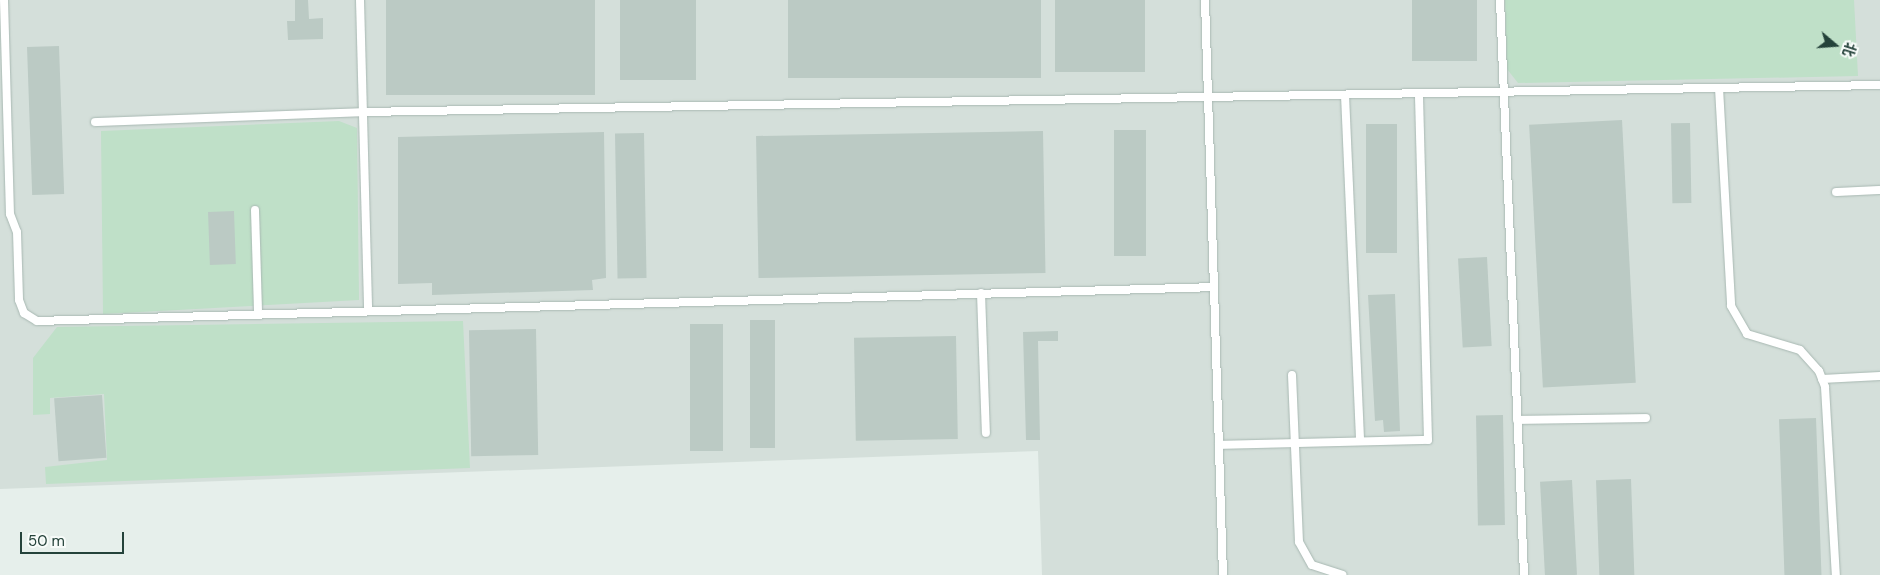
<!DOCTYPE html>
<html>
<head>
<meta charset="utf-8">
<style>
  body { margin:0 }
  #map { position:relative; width:1880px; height:575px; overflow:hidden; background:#e6efeb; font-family:"DM Sans","Noto Sans SC",sans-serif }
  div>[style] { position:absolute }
  .built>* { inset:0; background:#d4dfda }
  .green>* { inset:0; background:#bfe0c8 }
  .building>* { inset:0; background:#bbcac4; transform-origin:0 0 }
  .roads { filter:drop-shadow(0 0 1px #a8b8b2) drop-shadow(0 0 1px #a8b8b2) }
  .service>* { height:8px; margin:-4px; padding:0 4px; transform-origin:4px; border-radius:4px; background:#fff }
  span { translate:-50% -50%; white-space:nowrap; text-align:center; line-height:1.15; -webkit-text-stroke:4px #f7fbf9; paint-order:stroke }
  .north { position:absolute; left:1810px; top:20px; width:50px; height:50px; -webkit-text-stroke:4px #f7fbf9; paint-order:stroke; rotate:108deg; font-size:14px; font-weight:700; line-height:20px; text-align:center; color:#24423a }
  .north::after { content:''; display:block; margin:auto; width:18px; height:22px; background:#24423a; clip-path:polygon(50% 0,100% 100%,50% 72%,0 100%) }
  .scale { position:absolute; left:20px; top:532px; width:104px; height:22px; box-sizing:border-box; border:2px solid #24423a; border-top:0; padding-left:6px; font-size:15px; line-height:18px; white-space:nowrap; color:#24423a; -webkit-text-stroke:4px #f7fbf9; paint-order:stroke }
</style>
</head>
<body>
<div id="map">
  <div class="built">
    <i style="clip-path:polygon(0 0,1880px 0,1880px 575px,1042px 575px,1038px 451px,0 489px)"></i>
  </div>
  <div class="green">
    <i style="clip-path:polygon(1505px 0,1854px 0,1858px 76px,1518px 83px,1507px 69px)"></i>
    <i style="clip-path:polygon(339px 121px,357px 128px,359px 300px,103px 314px,101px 131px)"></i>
    <i style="clip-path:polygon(463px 321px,470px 468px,46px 484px,45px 467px,107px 460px,104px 394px,50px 398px,50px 414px,33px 415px,33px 358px,57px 327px)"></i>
  </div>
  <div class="building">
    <i style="clip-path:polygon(295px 0,308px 0,309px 19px,323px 18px,323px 39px,288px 40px,287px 21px,295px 21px)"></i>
    <i style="left:386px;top:0;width:209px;height:95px"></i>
    <i style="left:620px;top:0;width:76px;height:80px"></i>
    <i style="left:788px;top:0;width:253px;height:78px"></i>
    <i style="left:1055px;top:0;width:90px;height:72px"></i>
    <i style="left:1412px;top:0;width:65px;height:61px"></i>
    <i style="left:59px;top:46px;width:148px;height:32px;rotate:88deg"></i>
    <i style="left:1622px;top:120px;width:263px;height:93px;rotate:87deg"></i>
    <i style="left:1690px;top:123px;width:80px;height:19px;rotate:89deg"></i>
    <i style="left:1366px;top:124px;width:31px;height:129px"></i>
    <i style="left:1146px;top:130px;width:126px;height:32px;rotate:90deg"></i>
    <i style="left:1043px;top:131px;width:142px;height:287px;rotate:89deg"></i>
    <i style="clip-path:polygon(604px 132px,606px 278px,592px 280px,593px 290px,432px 295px,432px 283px,398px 284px,398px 137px)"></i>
    <i style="left:644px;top:133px;width:145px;height:29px;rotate:89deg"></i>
    <i style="left:234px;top:211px;width:53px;height:26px;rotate:88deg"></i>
    <i style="left:1487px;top:257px;width:89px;height:29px;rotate:87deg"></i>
    <i style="clip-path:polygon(1395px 294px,1400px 431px,1384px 432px,1383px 420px,1375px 421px,1368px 295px)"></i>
    <i style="left:750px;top:320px;width:25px;height:128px"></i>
    <i style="left:690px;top:324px;width:33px;height:127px"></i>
    <i style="left:536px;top:329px;width:126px;height:67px;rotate:89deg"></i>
    <i style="clip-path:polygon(1058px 331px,1058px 341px,1038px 341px,1040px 440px,1026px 440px,1023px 332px)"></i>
    <i style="left:956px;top:336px;width:103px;height:102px;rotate:89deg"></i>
    <i style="left:102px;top:395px;width:63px;height:48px;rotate:86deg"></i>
    <i style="left:1503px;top:415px;width:110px;height:27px;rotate:89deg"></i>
    <i style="left:1816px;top:418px;width:157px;height:37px;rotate:88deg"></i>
    <i style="left:1631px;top:479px;width:96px;height:35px;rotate:88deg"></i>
    <i style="left:1572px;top:480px;width:95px;height:32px;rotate:87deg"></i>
  </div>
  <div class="roads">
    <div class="service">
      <i style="left:4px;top:0;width:214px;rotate:88.4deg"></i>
      <i style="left:10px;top:214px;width:19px;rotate:69deg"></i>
      <i style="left:17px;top:232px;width:68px;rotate:88.3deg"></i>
      <i style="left:19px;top:300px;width:14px;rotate:69deg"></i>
      <i style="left:24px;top:313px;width:15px;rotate:32deg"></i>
      <i style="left:37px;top:321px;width:1177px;rotate:-1.65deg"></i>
      <i style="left:360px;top:0;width:311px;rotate:88.5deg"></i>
      <i style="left:1205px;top:0;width:575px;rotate:88.21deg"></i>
      <i style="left:1500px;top:0;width:576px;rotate:87.61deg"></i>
      <i style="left:1719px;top:88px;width:218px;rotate:86.8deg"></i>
      <i style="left:1731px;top:306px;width:32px;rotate:60deg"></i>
      <i style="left:1747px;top:334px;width:55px;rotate:16.8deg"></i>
      <i style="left:1800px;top:350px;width:28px;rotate:48deg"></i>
      <i style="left:1819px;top:371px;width:17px;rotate:69deg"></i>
      <i style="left:1825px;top:387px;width:188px;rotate:86.7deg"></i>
      <i style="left:1345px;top:95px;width:346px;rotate:87.5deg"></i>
      <i style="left:95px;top:122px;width:268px;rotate:-2.1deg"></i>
      <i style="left:363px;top:112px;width:1517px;rotate:-1.02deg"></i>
      <i style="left:1836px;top:192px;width:44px;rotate:-2.6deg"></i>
      <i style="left:255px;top:210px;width:104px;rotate:88.3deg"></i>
      <i style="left:981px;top:293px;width:140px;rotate:88deg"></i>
      <i style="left:1292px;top:375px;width:167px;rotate:87.6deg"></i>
      <i style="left:1299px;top:542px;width:26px;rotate:61deg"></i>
      <i style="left:1312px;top:565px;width:32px;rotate:18deg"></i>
      <i style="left:1822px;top:379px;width:58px;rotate:-3deg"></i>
      <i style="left:1517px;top:420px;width:129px;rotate:-0.9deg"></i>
      <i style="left:1219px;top:445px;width:209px;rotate:-1.4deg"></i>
      <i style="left:1428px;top:440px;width:347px;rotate:-91.5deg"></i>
    </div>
  </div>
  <div class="north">北</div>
  <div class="scale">50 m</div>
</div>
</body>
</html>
